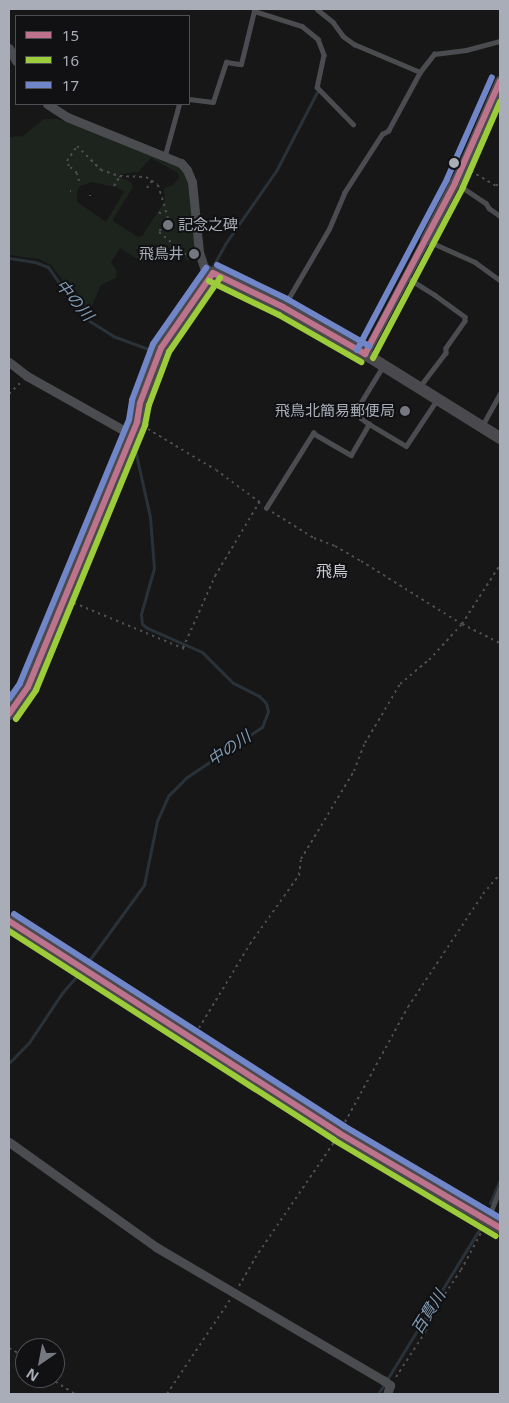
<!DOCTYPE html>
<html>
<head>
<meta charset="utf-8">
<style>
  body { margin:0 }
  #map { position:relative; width:509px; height:1403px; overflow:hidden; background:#171717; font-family:"Noto Sans","Noto Sans JP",sans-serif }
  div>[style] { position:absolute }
  .green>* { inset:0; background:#1d241e }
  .stream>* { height:3px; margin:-1.5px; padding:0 1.5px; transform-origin:1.5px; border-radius:1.5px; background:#2a3239 }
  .path>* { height:2px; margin-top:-1px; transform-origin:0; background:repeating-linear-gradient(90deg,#4d4e52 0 2.5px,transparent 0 6.5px) }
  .service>* { height:4.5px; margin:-2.25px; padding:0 2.25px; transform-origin:2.25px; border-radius:2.25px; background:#4b4c50 }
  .minor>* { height:9px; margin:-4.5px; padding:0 4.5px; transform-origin:4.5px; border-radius:4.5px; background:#4b4c50 }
  .tertiary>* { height:11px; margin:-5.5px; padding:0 5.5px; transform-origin:5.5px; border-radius:5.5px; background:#4b4c50 }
  .secondary>* { height:12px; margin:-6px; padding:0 6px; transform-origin:6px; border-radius:6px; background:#4a4a4e }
  .bus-1>* { height:6px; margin:-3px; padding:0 3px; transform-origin:3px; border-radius:3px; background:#bd738b }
  .bus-2>* { height:6px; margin:-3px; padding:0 3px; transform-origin:3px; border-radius:3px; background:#9dcc3b }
  .bus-3>* { height:6px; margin:-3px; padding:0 3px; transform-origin:3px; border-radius:3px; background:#7186c9 }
  .dots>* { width:14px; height:14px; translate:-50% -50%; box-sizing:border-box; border:2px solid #111113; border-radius:50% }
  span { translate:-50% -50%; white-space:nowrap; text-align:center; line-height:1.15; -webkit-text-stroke:4px #111113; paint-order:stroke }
  .poi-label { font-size:15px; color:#a8adb8 }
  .left { translate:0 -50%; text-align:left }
  .right { translate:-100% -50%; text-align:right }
  .water-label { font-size:16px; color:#7f9bb3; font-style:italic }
  .neighbourhood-label { font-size:16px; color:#c9ccd4 }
  .frame { position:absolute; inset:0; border:10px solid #a8adb8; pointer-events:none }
  .legend { position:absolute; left:15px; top:15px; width:175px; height:90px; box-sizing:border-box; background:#111113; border:1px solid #4d4f55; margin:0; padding:6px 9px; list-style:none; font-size:15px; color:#a8adb8 }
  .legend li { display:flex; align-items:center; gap:10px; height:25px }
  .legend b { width:25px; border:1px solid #4d4f55 }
  .north { position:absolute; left:15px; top:1338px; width:50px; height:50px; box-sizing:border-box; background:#111113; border:1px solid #4d4f55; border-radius:50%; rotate:213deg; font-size:14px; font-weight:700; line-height:20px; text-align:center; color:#a8adb8 }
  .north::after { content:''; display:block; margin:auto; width:18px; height:22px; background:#757880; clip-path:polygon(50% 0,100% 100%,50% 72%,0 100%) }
</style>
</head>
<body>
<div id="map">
  <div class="green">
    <i style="clip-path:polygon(evenodd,44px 119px,58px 119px,144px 150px,165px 163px,173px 163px,185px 172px,188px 180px,194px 240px,194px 252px,188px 261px,173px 251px,166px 251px,158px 248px,144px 263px,120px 248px,111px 262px,117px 271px,116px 278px,101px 285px,90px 310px,86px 311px,51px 265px,39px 259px,9px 255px,9px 137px,23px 136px,44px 119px,151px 158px,178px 173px,179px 177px,173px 185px,164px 188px,165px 201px,142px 236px,138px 237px,113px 221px,113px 219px,133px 187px,131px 182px,122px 178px,121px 174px,138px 172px,151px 158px,44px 119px,92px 182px,118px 188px,124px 192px,106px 222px,77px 202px,77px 191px,80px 186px,92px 182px)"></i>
  </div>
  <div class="stream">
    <i style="left:9px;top:258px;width:26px;rotate:9deg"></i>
    <i style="left:35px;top:262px;width:14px;rotate:21deg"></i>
    <i style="left:48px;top:267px;width:54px;rotate:54.8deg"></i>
    <i style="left:79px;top:311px;width:16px;rotate:43deg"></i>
    <i style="left:91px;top:322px;width:26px;rotate:32deg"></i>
    <i style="left:113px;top:336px;width:40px;rotate:20.2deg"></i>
    <i style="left:151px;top:350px;width:56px;rotate:112deg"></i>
    <i style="left:130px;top:402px;width:23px;rotate:88deg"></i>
    <i style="left:213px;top:266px;width:25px;rotate:-61deg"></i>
    <i style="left:225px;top:244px;width:89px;rotate:-55.1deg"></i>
    <i style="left:276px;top:171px;width:89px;rotate:-62.6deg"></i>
    <i style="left:85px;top:966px;width:100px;rotate:-53.9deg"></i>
    <i style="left:144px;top:885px;width:65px;rotate:-78.5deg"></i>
    <i style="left:157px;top:821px;width:27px;rotate:-66deg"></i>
    <i style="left:168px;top:796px;width:27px;rotate:-45deg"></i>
    <i style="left:187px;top:777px;width:90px;rotate:-33.7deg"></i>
    <i style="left:262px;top:727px;width:17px;rotate:-69deg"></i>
    <i style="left:268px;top:711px;width:8px;rotate:-104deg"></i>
    <i style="left:266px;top:703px;width:10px;rotate:-135deg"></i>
    <i style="left:259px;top:696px;width:29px;rotate:-153deg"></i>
    <i style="left:233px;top:683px;width:44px;rotate:-135deg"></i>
    <i style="left:202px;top:652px;width:60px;rotate:-156.4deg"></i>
    <i style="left:147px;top:628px;width:6px;rotate:-141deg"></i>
    <i style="left:142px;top:624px;width:10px;rotate:-96deg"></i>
    <i style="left:141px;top:614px;width:48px;rotate:-74.2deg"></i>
    <i style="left:154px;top:568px;width:51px;rotate:-94.5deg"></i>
    <i style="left:150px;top:517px;width:74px;rotate:-102.5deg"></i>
    <i style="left:9px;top:1063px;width:30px;rotate:-46deg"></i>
    <i style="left:30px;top:1041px;width:58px;rotate:-56.3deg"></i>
    <i style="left:62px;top:993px;width:29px;rotate:-49deg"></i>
    <i style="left:490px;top:1203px;width:25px;rotate:-67deg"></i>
    <i style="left:378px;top:1394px;width:193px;rotate:-58.4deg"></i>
  </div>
  <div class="path">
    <i style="left:471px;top:171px;width:29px;rotate:31deg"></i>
    <i style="left:496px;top:186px;width:6px;rotate:-45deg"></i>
    <i style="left:79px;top:181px;width:8px;rotate:-104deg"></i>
    <i style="left:77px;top:173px;width:11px;rotate:-139deg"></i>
    <i style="left:69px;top:166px;width:5px;rotate:-112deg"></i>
    <i style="left:67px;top:161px;width:18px;rotate:-56deg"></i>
    <i style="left:77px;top:146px;width:34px;rotate:45deg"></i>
    <i style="left:101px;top:170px;width:20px;rotate:18deg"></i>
    <i style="left:120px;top:176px;width:26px;rotate:2deg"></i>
    <i style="left:146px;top:177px;width:14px;rotate:34deg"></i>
    <i style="left:158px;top:185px;width:34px;rotate:73deg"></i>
    <i style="left:168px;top:218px;width:17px;rotate:123deg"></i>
    <i style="left:159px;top:232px;width:42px;rotate:40.2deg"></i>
    <i style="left:114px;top:186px;width:12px;rotate:-59deg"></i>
    <i style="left:147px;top:188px;width:9px;rotate:-54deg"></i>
    <i style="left:70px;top:191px;width:1px"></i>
    <i style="left:90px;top:196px;width:1px;rotate:-90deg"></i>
    <i style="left:159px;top:212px;width:3px;rotate:45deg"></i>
    <i style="left:9px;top:394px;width:17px;rotate:-45deg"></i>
    <i style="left:148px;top:429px;width:79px;rotate:31.1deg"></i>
    <i style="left:216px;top:470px;width:56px;rotate:36.3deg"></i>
    <i style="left:272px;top:512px;width:49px;rotate:31.8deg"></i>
    <i style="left:314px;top:538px;width:22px;rotate:21deg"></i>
    <i style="left:335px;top:546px;width:30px;rotate:30deg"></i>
    <i style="left:361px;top:561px;width:119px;rotate:32deg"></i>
    <i style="left:462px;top:624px;width:42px;rotate:26.6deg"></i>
    <i style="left:74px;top:603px;width:122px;rotate:22.6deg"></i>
    <i style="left:183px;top:648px;width:79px;rotate:-66deg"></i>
    <i style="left:215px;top:576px;width:87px;rotate:-59deg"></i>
    <i style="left:199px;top:1028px;width:98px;rotate:-58.7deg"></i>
    <i style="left:250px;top:944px;width:85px;rotate:-54.6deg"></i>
    <i style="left:299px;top:875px;width:16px;rotate:-83deg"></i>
    <i style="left:301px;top:859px;width:103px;rotate:-58.9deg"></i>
    <i style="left:354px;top:771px;width:30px;rotate:-69deg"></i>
    <i style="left:365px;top:743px;width:69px;rotate:-59.3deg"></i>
    <i style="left:400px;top:684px;width:38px;rotate:-40deg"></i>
    <i style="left:429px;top:660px;width:49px;rotate:-47.5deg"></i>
    <i style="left:462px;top:624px;width:70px;rotate:-57.2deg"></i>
    <i style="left:345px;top:1122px;width:131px;rotate:-61.3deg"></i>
    <i style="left:408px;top:1007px;width:136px;rotate:-56.4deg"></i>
    <i style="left:483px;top:894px;width:26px;rotate:-50deg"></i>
    <i style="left:239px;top:1286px;width:32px;rotate:-60deg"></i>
    <i style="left:255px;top:1258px;width:140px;rotate:-55.7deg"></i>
    <i style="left:9px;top:1348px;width:18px;rotate:29deg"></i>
    <i style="left:396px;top:1377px;width:55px;rotate:-56.9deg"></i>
    <i style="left:426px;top:1331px;width:10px;rotate:-84deg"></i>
    <i style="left:427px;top:1321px;width:61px;rotate:-56.3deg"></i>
    <i style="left:461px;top:1270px;width:44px;rotate:-61.7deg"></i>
    <i style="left:50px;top:1378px;width:30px;rotate:33deg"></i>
    <i style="left:167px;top:1394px;width:113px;rotate:-56.2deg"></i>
  </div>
  <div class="service">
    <i style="left:317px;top:9px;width:21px;rotate:39deg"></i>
    <i style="left:333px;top:22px;width:17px;rotate:54deg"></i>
    <i style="left:343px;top:36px;width:14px;rotate:36deg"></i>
    <i style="left:354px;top:44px;width:72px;rotate:23deg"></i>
    <i style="left:189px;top:99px;width:24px;rotate:7deg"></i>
    <i style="left:213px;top:102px;width:42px;rotate:-72deg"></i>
    <i style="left:226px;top:62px;width:15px;rotate:8deg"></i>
    <i style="left:241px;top:64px;width:55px;rotate:-76.2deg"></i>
    <i style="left:254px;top:11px;width:50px;rotate:17.4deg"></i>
    <i style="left:302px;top:26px;width:21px;rotate:39deg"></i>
    <i style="left:318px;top:39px;width:17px;rotate:69deg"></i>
    <i style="left:324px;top:55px;width:33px;rotate:102deg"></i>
    <i style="left:317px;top:87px;width:52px;rotate:45.8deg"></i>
    <i style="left:165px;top:155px;width:53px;rotate:-74.6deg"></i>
    <i style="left:456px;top:183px;width:36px;rotate:34deg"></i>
    <i style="left:486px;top:203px;width:6px;rotate:59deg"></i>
    <i style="left:489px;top:208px;width:14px;rotate:36deg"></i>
    <i style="left:426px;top:240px;width:54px;rotate:24.2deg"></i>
    <i style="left:475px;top:262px;width:31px;rotate:36deg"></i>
    <i style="left:406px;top:277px;width:34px;rotate:32deg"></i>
    <i style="left:435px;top:295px;width:37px;rotate:36deg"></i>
    <i style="left:465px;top:317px;width:4px;rotate:90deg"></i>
    <i style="left:465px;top:321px;width:33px;rotate:125deg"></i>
    <i style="left:446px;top:348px;width:5px;rotate:90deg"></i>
    <i style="left:446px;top:353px;width:43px;rotate:127.4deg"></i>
    <i style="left:284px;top:306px;width:89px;rotate:-59.7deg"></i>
    <i style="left:329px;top:229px;width:39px;rotate:-67deg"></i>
    <i style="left:344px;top:193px;width:70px;rotate:-57.2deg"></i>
    <i style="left:382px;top:134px;width:7px;rotate:-27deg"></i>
    <i style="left:388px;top:131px;width:67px;rotate:-61.5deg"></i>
    <i style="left:420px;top:72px;width:23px;rotate:-52deg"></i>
    <i style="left:434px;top:54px;width:32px;rotate:-7deg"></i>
    <i style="left:466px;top:50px;width:35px;rotate:-15deg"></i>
    <i style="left:383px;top:367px;width:48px;rotate:121.4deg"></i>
    <i style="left:358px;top:408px;width:10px;rotate:73deg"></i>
    <i style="left:361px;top:418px;width:10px;rotate:37deg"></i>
    <i style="left:369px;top:424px;width:43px;rotate:30.7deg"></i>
    <i style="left:406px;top:446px;width:54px;rotate:-56.3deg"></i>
    <i style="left:482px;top:426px;width:37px;rotate:-61deg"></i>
    <i style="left:266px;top:508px;width:89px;rotate:-57.9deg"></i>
    <i style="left:313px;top:433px;width:44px;rotate:30.1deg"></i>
    <i style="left:351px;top:455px;width:36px;rotate:-60deg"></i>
    <i style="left:488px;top:1219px;width:33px;rotate:-69deg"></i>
  </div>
  <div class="minor">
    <i style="left:9px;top:48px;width:15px;rotate:62deg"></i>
    <i style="left:47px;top:104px;width:24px;rotate:33deg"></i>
    <i style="left:67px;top:117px;width:123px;rotate:22deg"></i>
    <i style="left:181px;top:163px;width:9px;rotate:49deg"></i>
    <i style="left:187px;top:170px;width:13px;rotate:67deg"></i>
    <i style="left:192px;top:182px;width:70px;rotate:84.3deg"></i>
    <i style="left:199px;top:252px;width:16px;rotate:72deg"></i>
    <i style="left:204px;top:267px;width:11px;rotate:34deg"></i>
    <i style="left:365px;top:354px;width:129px;rotate:-62.2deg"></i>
    <i style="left:9px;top:362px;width:23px;rotate:38deg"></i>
    <i style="left:27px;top:376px;width:120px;rotate:29.3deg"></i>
    <i style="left:9px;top:1142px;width:181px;rotate:35.5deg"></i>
    <i style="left:156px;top:1247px;width:263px;rotate:30.4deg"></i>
    <i style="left:383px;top:1380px;width:9px;rotate:36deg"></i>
    <i style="left:390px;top:1385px;width:9px;rotate:108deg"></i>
  </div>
  <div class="tertiary">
    <i style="left:425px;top:240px;width:83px;rotate:-62.8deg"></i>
    <i style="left:463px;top:166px;width:93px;rotate:-66.5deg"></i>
  </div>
  <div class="secondary">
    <i style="left:9px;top:714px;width:33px;rotate:-55deg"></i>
    <i style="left:28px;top:687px;width:287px;rotate:-67.6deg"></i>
    <i style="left:137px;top:422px;width:19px;rotate:-81deg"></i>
    <i style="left:140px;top:403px;width:59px;rotate:-69.1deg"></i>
    <i style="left:161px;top:348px;width:91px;rotate:-55.3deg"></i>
    <i style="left:213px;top:273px;width:78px;rotate:25.9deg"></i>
    <i style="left:283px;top:307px;width:95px;rotate:29.8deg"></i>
    <i style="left:365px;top:354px;width:159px;rotate:31.9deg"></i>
    <i style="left:9px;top:921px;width:392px;rotate:32.7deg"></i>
    <i style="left:339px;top:1133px;width:187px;rotate:30.5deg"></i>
  </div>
  <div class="bus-1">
    <i style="left:213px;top:273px;width:78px;rotate:25.9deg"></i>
    <i style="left:283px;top:307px;width:95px;rotate:29.8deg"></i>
    <i style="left:365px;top:354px;width:193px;rotate:-62.2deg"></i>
    <i style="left:455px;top:183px;width:111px;rotate:-66.2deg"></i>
    <i style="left:9px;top:714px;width:33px;rotate:-55deg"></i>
    <i style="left:28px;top:687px;width:287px;rotate:-67.6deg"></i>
    <i style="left:137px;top:422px;width:19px;rotate:-81deg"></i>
    <i style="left:140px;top:403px;width:59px;rotate:-69.1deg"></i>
    <i style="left:161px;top:348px;width:91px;rotate:-55.3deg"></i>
    <i style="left:9px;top:921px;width:392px;rotate:32.7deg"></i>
    <i style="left:339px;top:1133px;width:187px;rotate:30.5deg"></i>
  </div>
  <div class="bus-2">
    <i style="left:209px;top:281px;width:78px;rotate:25.9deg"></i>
    <i style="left:279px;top:315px;width:95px;rotate:29.8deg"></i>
    <i style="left:373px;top:358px;width:193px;rotate:-62.2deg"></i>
    <i style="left:463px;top:187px;width:93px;rotate:-66.5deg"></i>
    <i style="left:16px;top:719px;width:35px;rotate:-55deg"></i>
    <i style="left:36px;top:690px;width:287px;rotate:-67.6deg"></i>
    <i style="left:145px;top:425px;width:20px;rotate:-79deg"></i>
    <i style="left:149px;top:405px;width:57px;rotate:-69.3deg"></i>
    <i style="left:169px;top:352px;width:90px;rotate:-55.4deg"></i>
    <i style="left:9px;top:931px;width:386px;rotate:32.7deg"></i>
    <i style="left:334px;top:1140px;width:188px;rotate:30.7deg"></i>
  </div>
  <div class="bus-3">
    <i style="left:217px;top:265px;width:78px;rotate:25.9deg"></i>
    <i style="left:287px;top:299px;width:95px;rotate:29.8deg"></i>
    <i style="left:357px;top:350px;width:193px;rotate:-62.2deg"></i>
    <i style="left:447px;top:179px;width:111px;rotate:-66.2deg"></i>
    <i style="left:9px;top:699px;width:19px;rotate:-55deg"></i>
    <i style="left:20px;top:683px;width:285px;rotate:-67.5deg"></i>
    <i style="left:129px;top:420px;width:20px;rotate:-81deg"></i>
    <i style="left:132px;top:400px;width:60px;rotate:-69.4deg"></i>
    <i style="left:153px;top:344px;width:93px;rotate:-55.1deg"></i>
    <i style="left:14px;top:914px;width:392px;rotate:32.7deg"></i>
    <i style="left:344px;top:1126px;width:181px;rotate:30.5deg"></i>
  </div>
  <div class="dots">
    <i style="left:454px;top:163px;background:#a8adb8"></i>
    <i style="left:168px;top:225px;background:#757880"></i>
    <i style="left:194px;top:254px;background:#757880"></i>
    <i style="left:405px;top:411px;background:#757880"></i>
  </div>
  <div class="poi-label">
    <span class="left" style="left:178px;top:225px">記念之碑</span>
    <span class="right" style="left:184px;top:254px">飛鳥井</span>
    <span class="right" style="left:395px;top:411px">飛鳥北簡易郵便局</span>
  </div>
  <div class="water-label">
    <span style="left:75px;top:300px;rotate:50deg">中の川</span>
    <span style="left:229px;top:748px;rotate:-34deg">中の川</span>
    <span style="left:428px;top:1312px;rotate:-58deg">百貫川</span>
  </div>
  <div class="neighbourhood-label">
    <span style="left:332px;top:571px">飛鳥</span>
  </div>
  <div class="frame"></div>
  <ul class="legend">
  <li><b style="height:6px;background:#bd738b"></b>15</li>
  <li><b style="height:6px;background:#9dcc3b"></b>16</li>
  <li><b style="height:6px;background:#7186c9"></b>17</li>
  </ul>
  <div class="north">N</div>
</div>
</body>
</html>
